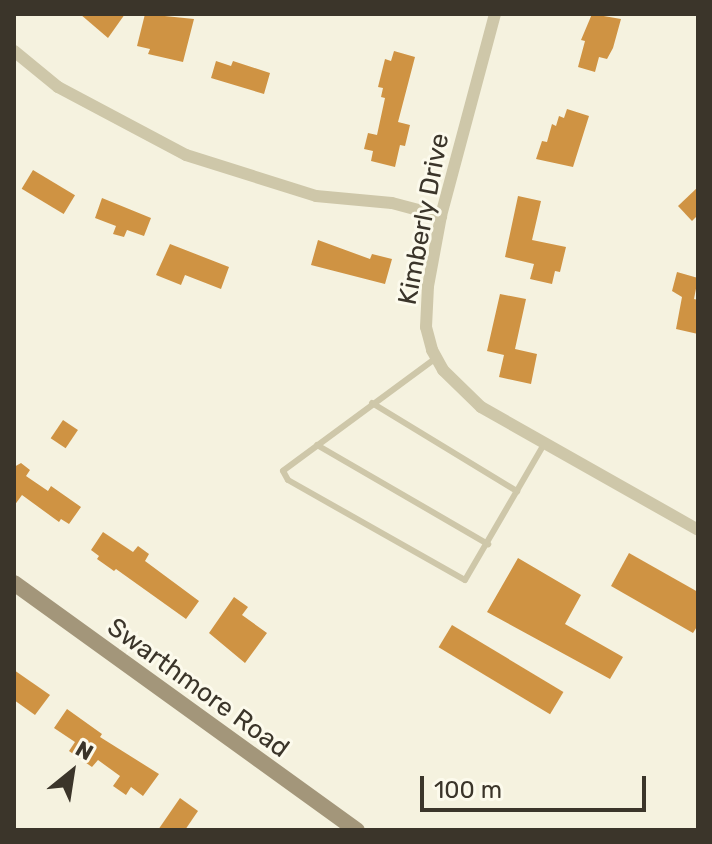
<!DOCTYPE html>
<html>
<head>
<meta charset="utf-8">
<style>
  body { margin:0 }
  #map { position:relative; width:712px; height:844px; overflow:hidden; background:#f5f2df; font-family:Rubik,sans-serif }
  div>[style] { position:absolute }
  .building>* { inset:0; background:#cf9343; transform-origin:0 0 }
  .lane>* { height:6px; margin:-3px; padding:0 3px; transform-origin:3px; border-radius:3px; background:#cec7a9 }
  .street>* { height:12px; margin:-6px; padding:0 6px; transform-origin:6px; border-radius:6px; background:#cec7a9 }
  .secondary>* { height:16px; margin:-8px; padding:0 8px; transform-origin:8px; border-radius:8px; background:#a3967a }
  span { translate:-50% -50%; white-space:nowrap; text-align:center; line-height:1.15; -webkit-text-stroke:6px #fcfaec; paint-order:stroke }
  .street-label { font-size:26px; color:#3b352a }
  .frame { position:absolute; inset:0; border:16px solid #3b352a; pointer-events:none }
  .north { position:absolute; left:32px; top:732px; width:80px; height:80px; -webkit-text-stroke:6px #fcfaec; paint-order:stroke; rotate:30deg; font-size:22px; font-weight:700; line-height:32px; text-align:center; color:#3b352a }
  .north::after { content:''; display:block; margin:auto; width:28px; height:36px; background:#3b352a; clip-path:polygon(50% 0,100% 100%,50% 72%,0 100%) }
  .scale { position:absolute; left:420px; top:776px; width:226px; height:36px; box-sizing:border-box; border:4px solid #3b352a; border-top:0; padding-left:10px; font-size:24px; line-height:28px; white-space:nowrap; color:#3b352a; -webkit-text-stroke:6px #fcfaec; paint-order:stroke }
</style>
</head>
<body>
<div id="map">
  <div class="building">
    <i style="clip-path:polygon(80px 14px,125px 14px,108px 38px)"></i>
    <i style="clip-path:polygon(145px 14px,194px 19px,183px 62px,148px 54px,150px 49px,137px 46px)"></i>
    <i style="clip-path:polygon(592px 14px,621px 19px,613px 48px,607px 59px,599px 57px,595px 72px,578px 67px,585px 41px,581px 40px)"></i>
    <i style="clip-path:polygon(394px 51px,415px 57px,398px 122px,410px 125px,405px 146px,400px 145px,395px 167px,371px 161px,373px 151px,364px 149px,368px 133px,377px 135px,385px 98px,381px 97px,383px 88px,378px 87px,385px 59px,391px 61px)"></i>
    <i style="clip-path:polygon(216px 61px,231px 66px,233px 61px,270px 73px,264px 94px,211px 78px)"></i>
    <i style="clip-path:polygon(567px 109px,589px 116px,573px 167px,536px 159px,542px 141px,547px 142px,552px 124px,556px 126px,559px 116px,564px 118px)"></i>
    <i style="left:33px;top:170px;width:49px;height:22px;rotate:31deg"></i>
    <i style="clip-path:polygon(698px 187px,698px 215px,692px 221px,678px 206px)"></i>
    <i style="clip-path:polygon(518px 196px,541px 201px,532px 240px,566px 247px,560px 272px,555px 271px,552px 284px,530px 279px,534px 264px,505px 257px)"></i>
    <i style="clip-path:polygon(102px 198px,151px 218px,144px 236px,127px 230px,124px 237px,113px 234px,116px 226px,95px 218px)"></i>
    <i style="clip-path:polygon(318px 240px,370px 259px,372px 254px,392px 259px,385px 284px,311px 265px)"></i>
    <i style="clip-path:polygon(170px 244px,229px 267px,221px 289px,185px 275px,181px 285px,156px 275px)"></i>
    <i style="clip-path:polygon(677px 272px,698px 278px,694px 299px,698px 300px,698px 334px,676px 329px,682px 297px,672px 291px)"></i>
    <i style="clip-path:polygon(500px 294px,526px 299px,515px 349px,537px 354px,531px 384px,499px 377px,504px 355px,487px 351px)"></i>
    <i style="left:63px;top:420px;width:18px;height:22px;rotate:34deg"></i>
    <i style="clip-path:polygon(21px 463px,30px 470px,26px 476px,48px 491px,51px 486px,81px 507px,69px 524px,61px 519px,59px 522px,22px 495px,14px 506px,14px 467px)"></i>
    <i style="clip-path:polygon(103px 532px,133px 552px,138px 546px,149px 554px,145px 561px,199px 601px,186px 619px,116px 569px,114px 571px,97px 559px,99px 556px,91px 550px)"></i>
    <i style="clip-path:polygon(629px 553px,698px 592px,698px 625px,693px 633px,611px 586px)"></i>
    <i style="clip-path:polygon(518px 558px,581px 595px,565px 624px,623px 657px,610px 679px,487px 612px)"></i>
    <i style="clip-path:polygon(234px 597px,248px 607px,242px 615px,267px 633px,245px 663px,209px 633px)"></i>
    <i style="left:452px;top:625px;width:130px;height:26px;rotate:31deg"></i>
    <i style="clip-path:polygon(14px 670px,50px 695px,35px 715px,14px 700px)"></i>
    <i style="clip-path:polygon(67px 709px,102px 734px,100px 737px,159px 774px,143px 796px,131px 787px,126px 795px,113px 786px,120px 776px,98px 760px,92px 767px,69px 751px,75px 742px,54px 728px)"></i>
    <i style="clip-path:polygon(180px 798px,198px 811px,185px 830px,158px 830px)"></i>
  </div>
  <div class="lane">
    <i style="left:436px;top:358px;width:190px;rotate:143.6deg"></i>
    <i style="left:283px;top:471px;width:10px;rotate:61deg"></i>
    <i style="left:288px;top:480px;width:203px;rotate:29.5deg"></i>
    <i style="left:465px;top:580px;width:157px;rotate:-59.8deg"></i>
    <i style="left:372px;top:403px;width:170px;rotate:31.3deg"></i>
    <i style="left:317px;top:445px;width:198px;rotate:30.1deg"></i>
  </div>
  <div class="street">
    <i style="left:495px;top:14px;width:209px;rotate:105deg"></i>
    <i style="left:441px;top:216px;width:71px;rotate:100.5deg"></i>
    <i style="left:428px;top:286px;width:41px;rotate:92.8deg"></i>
    <i style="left:426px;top:327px;width:24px;rotate:75deg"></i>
    <i style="left:432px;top:350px;width:23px;rotate:61deg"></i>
    <i style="left:443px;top:370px;width:53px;rotate:44.2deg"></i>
    <i style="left:481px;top:407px;width:249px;rotate:29.5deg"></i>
    <i style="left:14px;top:51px;width:57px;rotate:39.3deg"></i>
    <i style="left:58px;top:87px;width:145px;rotate:28deg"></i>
    <i style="left:186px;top:155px;width:136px;rotate:17.5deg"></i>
    <i style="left:316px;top:196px;width:76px;rotate:5.3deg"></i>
    <i style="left:392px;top:203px;width:51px;rotate:14.9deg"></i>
  </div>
  <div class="secondary">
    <i style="left:14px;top:583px;width:423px;rotate:35.8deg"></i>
  </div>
  <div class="street-label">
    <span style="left:424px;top:219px;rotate:-79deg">Kimberly Drive</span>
    <span style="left:198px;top:688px;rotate:36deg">Swarthmore Road</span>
  </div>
  <div class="frame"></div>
  <div class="north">N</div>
  <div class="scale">100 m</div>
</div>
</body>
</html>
